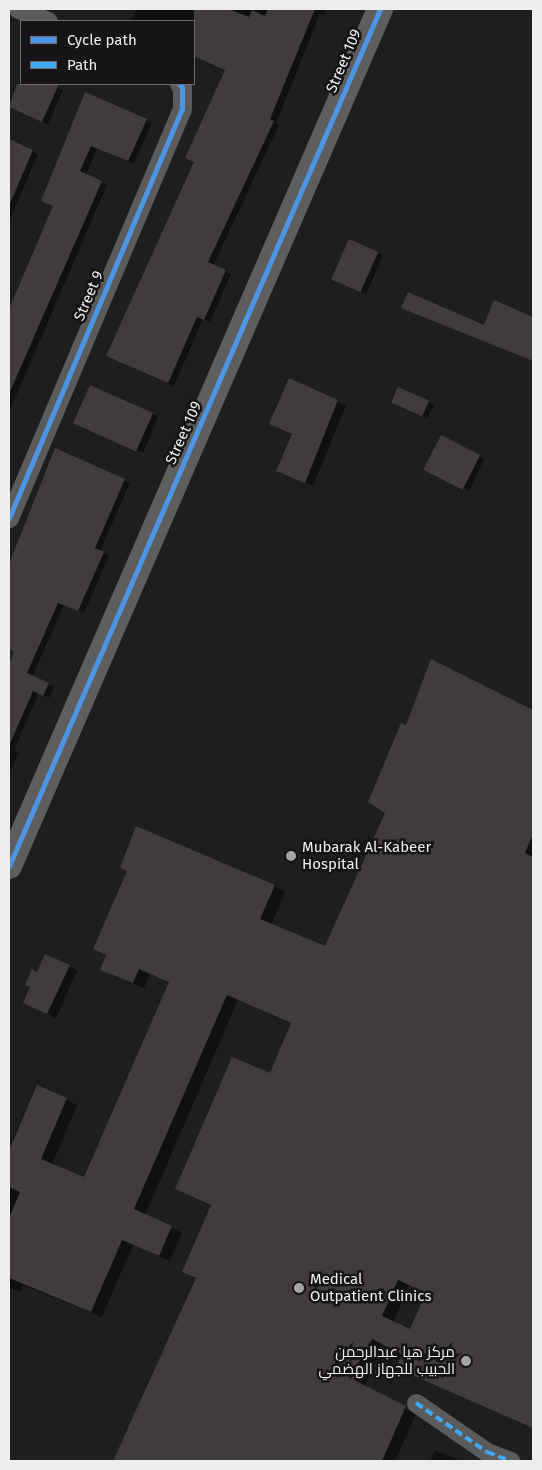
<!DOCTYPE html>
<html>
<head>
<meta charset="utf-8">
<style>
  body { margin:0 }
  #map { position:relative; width:542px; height:1470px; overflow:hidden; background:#1e1e1e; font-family:"Fira Sans",Cairo,sans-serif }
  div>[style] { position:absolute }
  .shadow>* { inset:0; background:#0007 }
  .building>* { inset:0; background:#403b3e; transform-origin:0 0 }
  .street>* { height:19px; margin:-9.5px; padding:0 9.5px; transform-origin:9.5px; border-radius:9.5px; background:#5b5b5b }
  .secondary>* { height:26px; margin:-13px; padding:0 13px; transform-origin:13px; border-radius:13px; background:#5e5e5e }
  .quiet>* { height:4px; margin-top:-2px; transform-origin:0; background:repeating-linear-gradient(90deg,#3fa9f5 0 8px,transparent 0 12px) }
  .cycleway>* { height:5px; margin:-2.5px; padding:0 2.5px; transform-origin:2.5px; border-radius:2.5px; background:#4d94e3 }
  .dots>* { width:14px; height:14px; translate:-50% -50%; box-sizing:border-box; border:2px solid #161416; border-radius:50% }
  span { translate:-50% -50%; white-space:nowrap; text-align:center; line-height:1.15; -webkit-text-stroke:5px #161416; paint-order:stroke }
  .street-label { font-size:15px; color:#efeeef }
  .poi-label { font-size:15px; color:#efeeef }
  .left { translate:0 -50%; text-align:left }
  .right { translate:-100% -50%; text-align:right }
  .frame { position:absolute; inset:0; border:10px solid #efeeef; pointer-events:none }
  .legend { position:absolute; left:20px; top:20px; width:175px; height:65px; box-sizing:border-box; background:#161416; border:1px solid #6d6b6d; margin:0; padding:6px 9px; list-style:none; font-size:15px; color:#efeeef }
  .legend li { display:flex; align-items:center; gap:10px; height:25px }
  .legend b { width:25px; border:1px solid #6d6b6d }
</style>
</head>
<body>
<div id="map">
  <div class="shadow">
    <i style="clip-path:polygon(133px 9px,327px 9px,324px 16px,320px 14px,276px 123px,279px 125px,213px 266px,231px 274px,210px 322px,203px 319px,174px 386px,113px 359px,195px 162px,227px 70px,194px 55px,194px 21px,131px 21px,136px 10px)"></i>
    <i style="clip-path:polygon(21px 77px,21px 84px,50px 84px,63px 90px,48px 124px,9px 106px)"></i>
    <i style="clip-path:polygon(86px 94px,152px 123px,134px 164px,97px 148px,86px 175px,107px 185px,9px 412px,9px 317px,54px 206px)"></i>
    <i style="clip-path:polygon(9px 140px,38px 154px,9px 222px)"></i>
    <i style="clip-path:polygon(378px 253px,383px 256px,366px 294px,339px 283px)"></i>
    <i style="clip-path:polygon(495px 302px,533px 318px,533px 361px,403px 308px,484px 327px)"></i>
    <i style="clip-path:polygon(290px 380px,346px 405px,313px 486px,286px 475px,293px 435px,270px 424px)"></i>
    <i style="clip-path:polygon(399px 389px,434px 405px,428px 418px,399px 405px)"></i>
    <i style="clip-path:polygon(153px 414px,158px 417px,143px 453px,80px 426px)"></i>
    <i style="clip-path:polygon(442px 436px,484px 459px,470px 490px,431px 473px)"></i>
    <i style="clip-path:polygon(56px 450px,130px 483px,100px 551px,109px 556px,84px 613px,64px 605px,32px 677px,54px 687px,49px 698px,39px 693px,14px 750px,19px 753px,9px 774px,9px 667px,16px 652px,9px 649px,9px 590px,12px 582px,9px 581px,9px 567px)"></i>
    <i style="clip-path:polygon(evenodd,533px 704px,533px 864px,504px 933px,510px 936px,533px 893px,533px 1428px,408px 1373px,403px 1354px,383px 1344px,364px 1387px,416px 1414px,395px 1461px,115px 1461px,197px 1279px,183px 1272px,212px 1206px,176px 1189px,270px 1074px,292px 1024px,238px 1000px,145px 1215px,182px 1233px,170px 1261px,133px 1245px,102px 1317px,23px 1285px,20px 1292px,9px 1288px,9px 1147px,37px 1086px,77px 1105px,52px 1165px,85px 1179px,170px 982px,150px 974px,144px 988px,112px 975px,101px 969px,107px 956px,95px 949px,274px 886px,285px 892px,271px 925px,325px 948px,386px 812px,407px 727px,531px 711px,533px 704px,409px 1285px,427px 1294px,411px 1331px,393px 1322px,409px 1285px)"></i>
    <i style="clip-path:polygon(69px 966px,77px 971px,56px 1018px,24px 1003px,38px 974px)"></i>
    <i style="clip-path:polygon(435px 1450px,461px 1461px,430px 1461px)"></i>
  </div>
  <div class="building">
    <i style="clip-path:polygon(194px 9px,228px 9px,249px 17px,252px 10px,265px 16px,268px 9px,315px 9px,270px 119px,274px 121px,208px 262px,226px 270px,204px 320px,197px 317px,168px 383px,106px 356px,194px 162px,185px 158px,225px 70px,194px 56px)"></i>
    <i style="clip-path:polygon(17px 84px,59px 84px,42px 122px,9px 107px)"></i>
    <i style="clip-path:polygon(85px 92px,147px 119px,128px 161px,91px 146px,80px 171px,102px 181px,9px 394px,9px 309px,53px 206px,41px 201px)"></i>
    <i style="clip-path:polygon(9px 139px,33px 150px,9px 206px)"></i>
    <i style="left:349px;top:239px;width:32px;height:44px;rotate:24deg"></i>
    <i style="clip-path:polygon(408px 292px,484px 325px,494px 300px,533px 317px,533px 361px,401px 308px)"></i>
    <i style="clip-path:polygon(289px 378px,338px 400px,305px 483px,276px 471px,292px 434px,269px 424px)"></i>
    <i style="left:90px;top:385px;width:69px;height:42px;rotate:24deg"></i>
    <i style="left:398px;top:387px;width:34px;height:17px;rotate:24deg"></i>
    <i style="left:441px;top:435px;width:44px;height:39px;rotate:27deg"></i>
    <i style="clip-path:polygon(55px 448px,125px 479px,95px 548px,104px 552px,78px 611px,58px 603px,27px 673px,49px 683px,43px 696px,33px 691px,9px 746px,9px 664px,14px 652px,9px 649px,9px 564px)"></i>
    <i style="clip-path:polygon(evenodd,431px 659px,533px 710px,533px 834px,525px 853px,533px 857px,533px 1428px,396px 1368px,402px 1354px,372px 1339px,354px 1380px,406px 1406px,382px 1461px,113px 1461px,196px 1278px,182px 1272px,211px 1205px,175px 1189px,232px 1057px,270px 1073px,291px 1023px,227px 995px,134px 1209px,172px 1226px,159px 1256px,122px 1240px,91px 1312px,9px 1278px,9px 1218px,20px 1192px,9px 1187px,9px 1150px,37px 1085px,67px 1098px,41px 1159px,84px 1177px,169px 982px,139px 969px,133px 983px,100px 970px,106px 955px,93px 949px,127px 871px,120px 868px,131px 839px,136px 826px,275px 885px,260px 919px,325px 946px,385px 813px,368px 802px,401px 723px,406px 725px,431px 659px,398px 1280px,426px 1293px,410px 1329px,382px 1316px,398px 1280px)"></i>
    <i style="clip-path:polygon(45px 954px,70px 965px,47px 1014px,23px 1003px,30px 987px,25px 985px,32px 969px,37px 972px)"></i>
  </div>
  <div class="street">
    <i style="left:18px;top:9px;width:32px;rotate:22deg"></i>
    <i style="left:9px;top:518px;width:444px;rotate:-67.1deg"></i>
    <i style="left:182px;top:109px;width:22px;rotate:-90deg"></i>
    <i style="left:182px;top:87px;width:4px;rotate:-135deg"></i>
    <i style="left:416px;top:1403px;width:86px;rotate:34.6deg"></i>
    <i style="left:487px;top:1452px;width:25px;rotate:21deg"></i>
  </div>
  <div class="secondary">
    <i style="left:9px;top:866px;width:934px;rotate:-66.59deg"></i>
  </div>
  <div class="quiet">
    <i style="left:416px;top:1403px;width:86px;rotate:34.6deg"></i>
    <i style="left:487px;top:1452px;width:25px;rotate:21deg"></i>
  </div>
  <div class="cycleway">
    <i style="left:9px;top:518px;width:444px;rotate:-67.1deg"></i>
    <i style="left:182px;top:109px;width:22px;rotate:-90deg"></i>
    <i style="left:182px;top:87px;width:4px;rotate:-135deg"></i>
    <i style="left:9px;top:866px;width:934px;rotate:-66.59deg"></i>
  </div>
  <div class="dots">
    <i style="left:291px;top:856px;background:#a6a5a6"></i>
    <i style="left:299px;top:1288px;background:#a6a5a6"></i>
    <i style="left:466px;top:1361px;background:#a6a5a6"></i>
  </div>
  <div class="street-label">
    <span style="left:344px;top:61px;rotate:-67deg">Street 109</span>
    <span style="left:89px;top:296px;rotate:-67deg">Street 9</span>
    <span style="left:184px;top:433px;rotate:-66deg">Street 109</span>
  </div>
  <div class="poi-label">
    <span class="left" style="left:302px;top:856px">Mubarak Al-Kabeer<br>Hospital</span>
    <span class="left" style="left:310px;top:1288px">Medical<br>Outpatient Clinics</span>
    <span class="right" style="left:455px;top:1361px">مركز هيا عبدالرحمن<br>الحبيب للجهاز الهضمي</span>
  </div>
  <div class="frame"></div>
  <ul class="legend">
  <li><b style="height:6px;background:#4d94e3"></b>Cycle path</li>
  <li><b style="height:6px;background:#3fa9f5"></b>Path</li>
  </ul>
</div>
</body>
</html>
